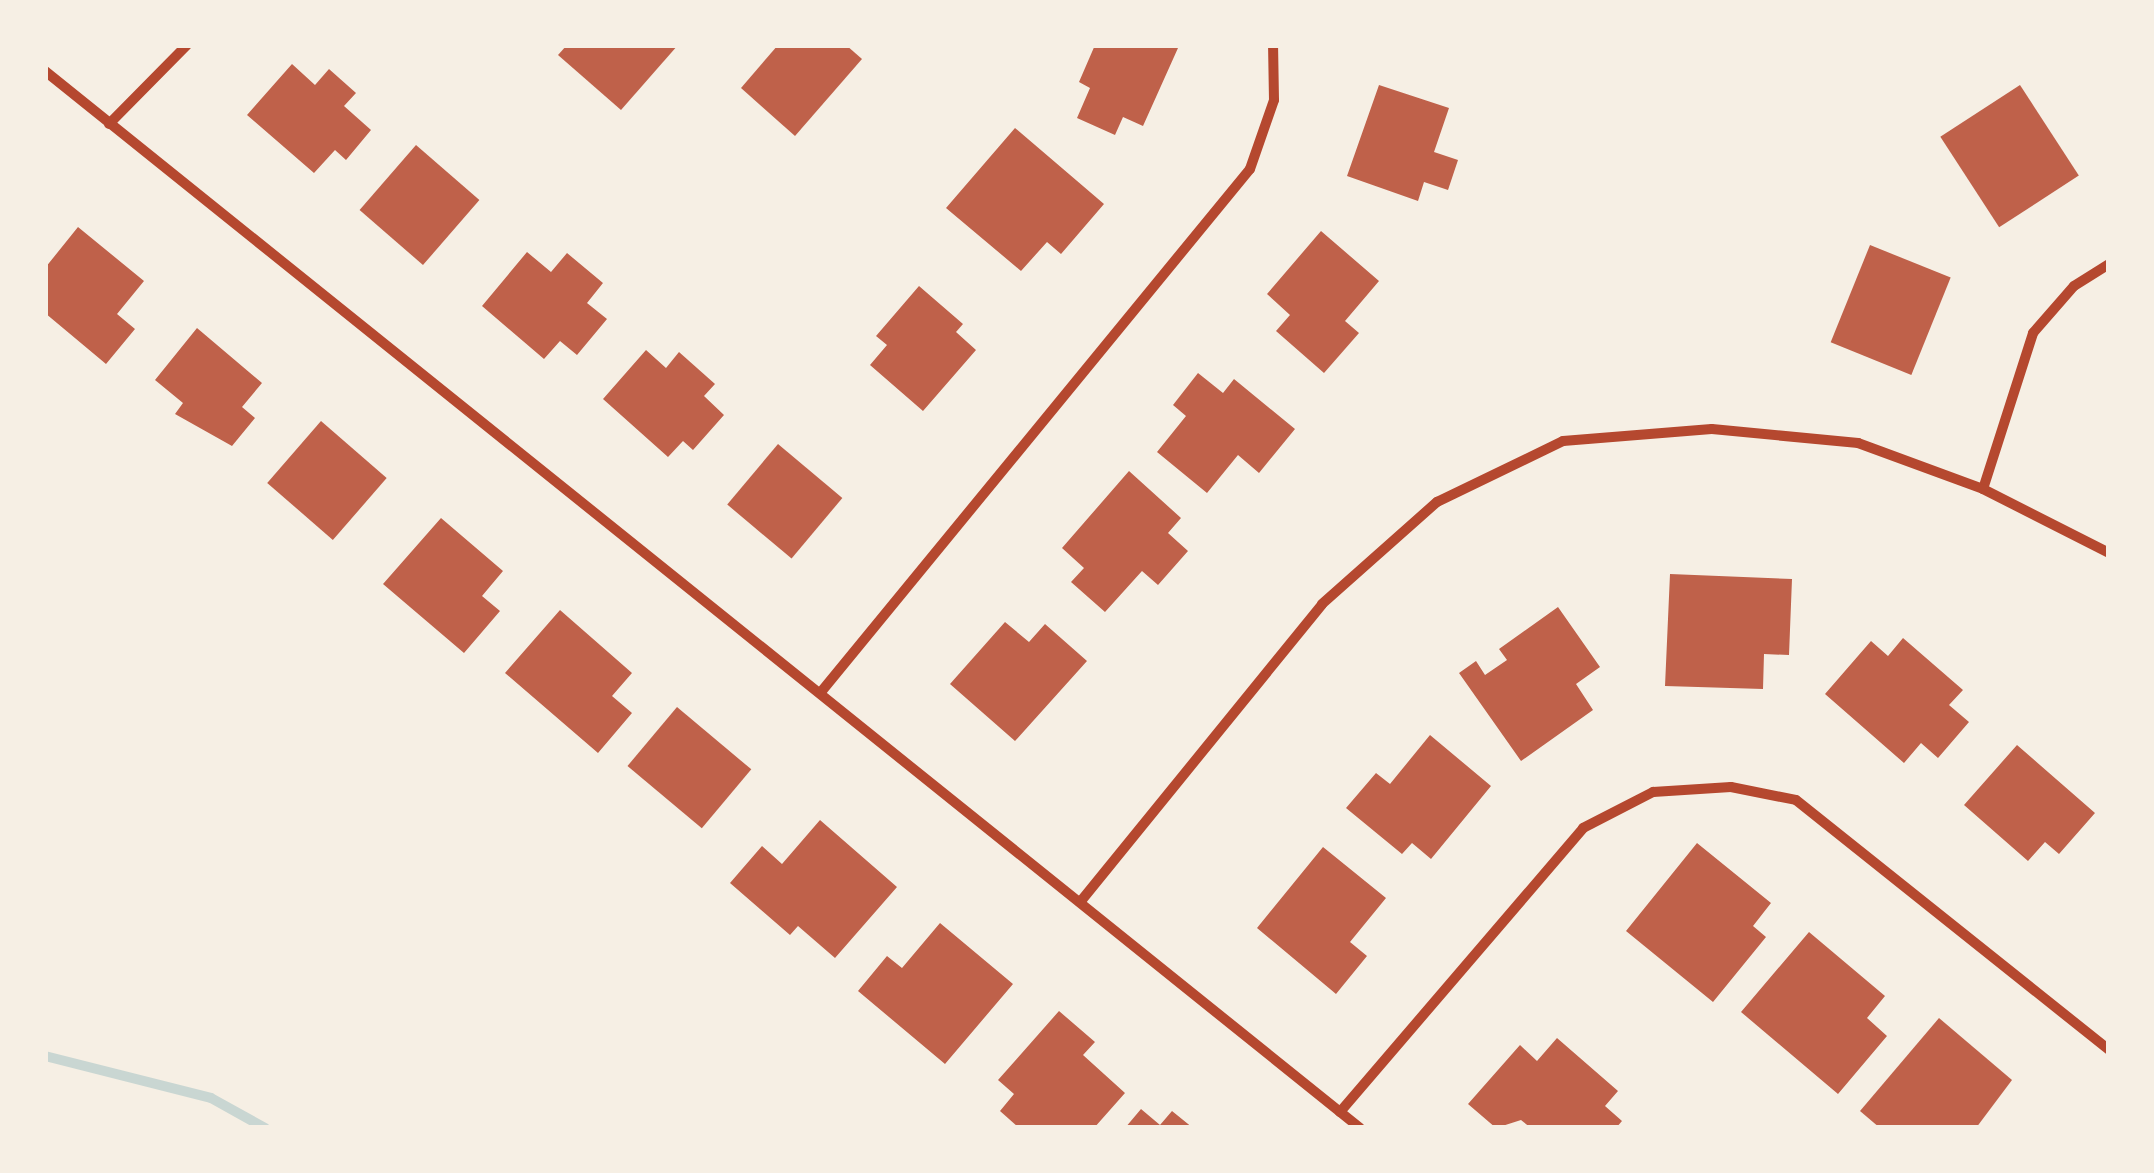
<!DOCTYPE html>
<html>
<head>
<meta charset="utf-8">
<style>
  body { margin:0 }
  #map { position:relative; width:2154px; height:1173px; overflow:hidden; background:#f6efe4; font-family:"Public Sans",sans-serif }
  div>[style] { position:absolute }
  .stream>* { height:10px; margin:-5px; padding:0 5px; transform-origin:5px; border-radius:5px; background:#c9d6d2 }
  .building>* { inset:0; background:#bf614a; transform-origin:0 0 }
  .minor>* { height:10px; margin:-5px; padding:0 5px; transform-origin:5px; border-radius:5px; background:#b5482f }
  span { translate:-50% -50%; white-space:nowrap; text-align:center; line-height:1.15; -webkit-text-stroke:9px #f6efe4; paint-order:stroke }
  .frame { position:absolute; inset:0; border:48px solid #f6efe4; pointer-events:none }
</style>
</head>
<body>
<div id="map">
  <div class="stream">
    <i style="left:45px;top:1056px;width:171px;rotate:14.2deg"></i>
    <i style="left:211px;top:1098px;width:62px;rotate:29.1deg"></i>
  </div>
  <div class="building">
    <i style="clip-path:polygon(567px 45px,678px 45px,621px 110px,558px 55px)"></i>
    <i style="clip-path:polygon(778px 45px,846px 45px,862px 59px,795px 136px,741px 88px)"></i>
    <i style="clip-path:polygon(1095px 45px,1178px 48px,1143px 126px,1123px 117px,1115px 135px,1077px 118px,1090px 88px,1079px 82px)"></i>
    <i style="clip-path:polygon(292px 64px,315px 85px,329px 69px,356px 93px,344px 106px,371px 130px,346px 160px,335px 150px,314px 173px,247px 115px)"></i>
    <i style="clip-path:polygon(1379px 85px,1449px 108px,1434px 152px,1458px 160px,1448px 190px,1424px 182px,1418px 201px,1347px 176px)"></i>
    <i style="left:2020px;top:85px;width:108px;height:95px;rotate:57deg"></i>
    <i style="clip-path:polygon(1015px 128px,1104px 204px,1061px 254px,1047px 242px,1021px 271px,946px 208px)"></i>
    <i style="left:416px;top:145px;width:84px;height:86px;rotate:41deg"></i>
    <i style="clip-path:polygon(78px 227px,144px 281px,117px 314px,135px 329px,106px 364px,45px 313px,45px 268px)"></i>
    <i style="clip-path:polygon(1321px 231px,1379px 281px,1345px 321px,1359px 333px,1324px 373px,1276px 331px,1290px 315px,1267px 294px)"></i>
    <i style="left:1870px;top:245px;width:87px;height:105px;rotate:22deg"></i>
    <i style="clip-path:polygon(527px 252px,551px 272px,567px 253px,603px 283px,587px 303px,607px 319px,577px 355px,560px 341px,544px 359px,482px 306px)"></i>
    <i style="clip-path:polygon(919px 286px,963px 324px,956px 332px,976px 350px,923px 411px,870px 365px,887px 345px,876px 336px)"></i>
    <i style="clip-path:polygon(197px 328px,262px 383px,242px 407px,255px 418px,232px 446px,175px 414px,183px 403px,155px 380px)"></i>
    <i style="clip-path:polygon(646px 350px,666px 368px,679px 352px,715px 384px,704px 396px,724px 415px,693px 450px,683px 441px,668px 457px,603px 399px)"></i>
    <i style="clip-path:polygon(1198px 373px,1223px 393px,1234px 379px,1295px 429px,1259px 473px,1238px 455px,1207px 493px,1157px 452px,1186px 416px,1173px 405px)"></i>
    <i style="left:321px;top:421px;width:87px;height:82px;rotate:41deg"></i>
    <i style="left:778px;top:444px;width:84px;height:79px;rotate:40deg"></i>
    <i style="clip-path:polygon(1129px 471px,1181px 518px,1168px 533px,1188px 551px,1158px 585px,1142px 571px,1105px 612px,1071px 582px,1084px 568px,1062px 548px)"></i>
    <i style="clip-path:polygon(441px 518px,503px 571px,482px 596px,500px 611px,464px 653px,383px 584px)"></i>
    <i style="clip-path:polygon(1670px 574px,1792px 579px,1789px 655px,1764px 654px,1763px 689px,1665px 686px)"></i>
    <i style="clip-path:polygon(1558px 607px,1600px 667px,1576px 684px,1593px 710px,1521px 761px,1459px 673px,1476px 661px,1485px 675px,1507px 660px,1499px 649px)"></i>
    <i style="clip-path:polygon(560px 610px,632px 673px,612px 696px,632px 713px,598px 753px,505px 673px)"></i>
    <i style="clip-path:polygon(1005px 622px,1029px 642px,1045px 624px,1087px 661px,1015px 741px,950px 684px)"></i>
    <i style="clip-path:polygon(1903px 638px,1963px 690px,1949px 705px,1969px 722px,1938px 758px,1921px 743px,1904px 763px,1825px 694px,1871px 641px,1888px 656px)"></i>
    <i style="left:677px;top:707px;width:97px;height:77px;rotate:40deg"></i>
    <i style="clip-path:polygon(1430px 735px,1491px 786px,1431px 859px,1412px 843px,1402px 854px,1346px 808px,1376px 773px,1390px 784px)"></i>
    <i style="clip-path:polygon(2017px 745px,2095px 813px,2059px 854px,2045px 842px,2028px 861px,1964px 805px)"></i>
    <i style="clip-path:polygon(820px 820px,897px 887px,835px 958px,798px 926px,790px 935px,730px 883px,762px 846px,782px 864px)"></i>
    <i style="clip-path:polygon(1697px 843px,1771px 903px,1753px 926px,1766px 937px,1713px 1002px,1626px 931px)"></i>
    <i style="clip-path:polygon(1323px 847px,1386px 898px,1350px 942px,1367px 956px,1336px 994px,1257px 928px)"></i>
    <i style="clip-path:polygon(940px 923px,1013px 984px,945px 1064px,858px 991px,887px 956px,902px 968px)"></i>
    <i style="clip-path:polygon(1809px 932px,1885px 996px,1867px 1018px,1887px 1036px,1838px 1094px,1741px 1012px)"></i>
    <i style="clip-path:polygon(1059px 1011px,1095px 1042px,1083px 1055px,1125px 1093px,1094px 1128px,1019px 1128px,1000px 1111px,1014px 1094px,998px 1080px)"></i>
    <i style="clip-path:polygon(1939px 1018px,2012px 1080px,1976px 1128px,1880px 1128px,1860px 1111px)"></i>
    <i style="clip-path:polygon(1557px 1038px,1618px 1091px,1605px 1106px,1622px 1121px,1616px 1128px,1531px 1128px,1521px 1120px,1496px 1128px,1468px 1104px,1520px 1045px,1537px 1061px)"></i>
    <i style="clip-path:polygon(1141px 1109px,1160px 1125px,1172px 1111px,1193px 1128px,1125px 1128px)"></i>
  </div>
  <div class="minor">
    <i style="left:45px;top:71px;width:1687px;rotate:38.79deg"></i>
    <i style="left:109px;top:124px;width:111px;rotate:-45.4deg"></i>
    <i style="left:1983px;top:489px;width:164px;rotate:-72.2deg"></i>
    <i style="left:2033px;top:333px;width:62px;rotate:-48.9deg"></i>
    <i style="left:2074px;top:286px;width:41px;rotate:-32.2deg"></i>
    <i style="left:821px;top:692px;width:676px;rotate:-50.64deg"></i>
    <i style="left:1250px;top:169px;width:73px;rotate:-70.8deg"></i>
    <i style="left:1274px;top:100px;width:55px;rotate:-91deg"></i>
    <i style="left:1081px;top:901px;width:382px;rotate:-50.9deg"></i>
    <i style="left:1322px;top:604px;width:154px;rotate:-41.6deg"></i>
    <i style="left:1437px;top:502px;width:140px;rotate:-25.8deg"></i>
    <i style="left:1563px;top:441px;width:149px;rotate:-4.6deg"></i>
    <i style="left:1712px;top:429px;width:147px;rotate:5.5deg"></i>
    <i style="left:1858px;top:443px;width:133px;rotate:20.2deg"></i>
    <i style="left:1983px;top:489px;width:141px;rotate:26.9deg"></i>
    <i style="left:1340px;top:1112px;width:374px;rotate:-49.4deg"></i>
    <i style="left:1583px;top:828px;width:79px;rotate:-27.2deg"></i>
    <i style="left:1653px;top:792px;width:78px;rotate:-3.7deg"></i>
    <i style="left:1731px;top:787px;width:66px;rotate:11.3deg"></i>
    <i style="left:1796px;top:800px;width:401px;rotate:38.6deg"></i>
  </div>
  <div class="frame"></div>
</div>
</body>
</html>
